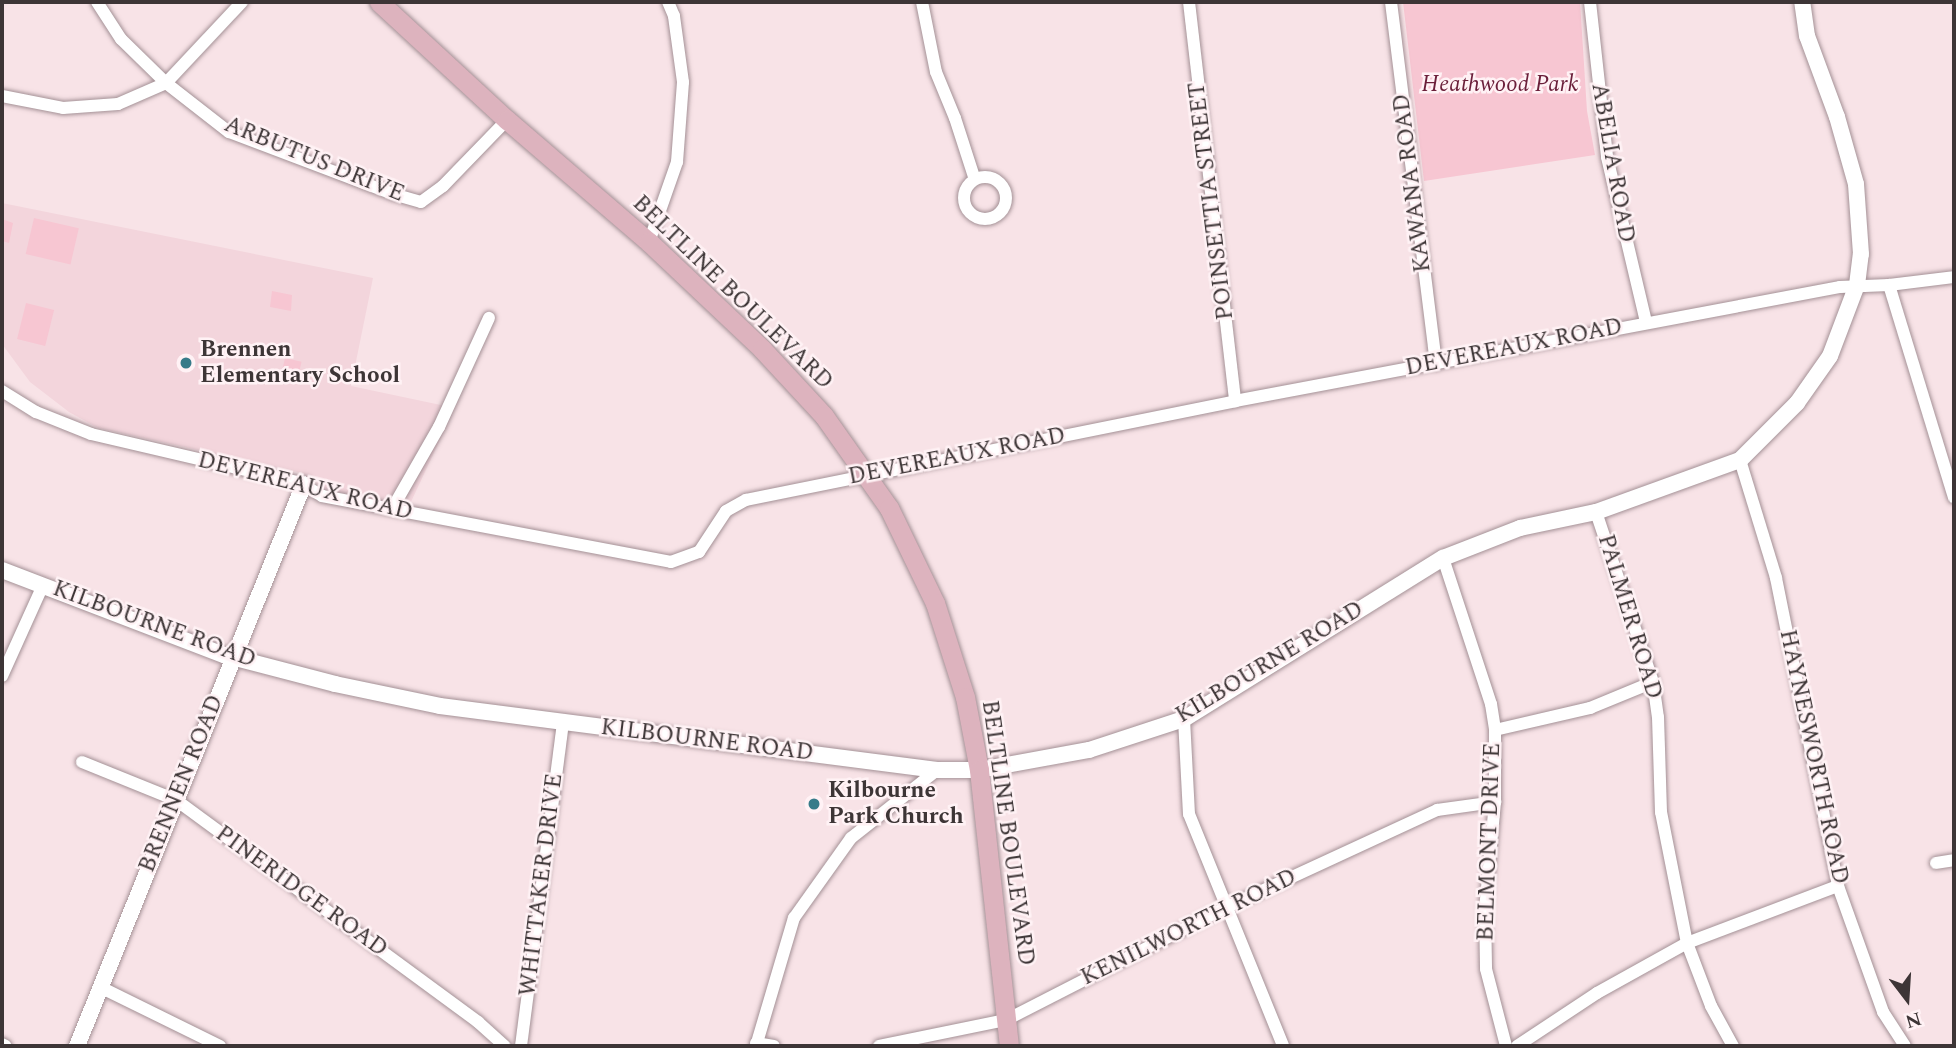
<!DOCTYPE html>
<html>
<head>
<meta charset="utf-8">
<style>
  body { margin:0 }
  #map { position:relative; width:1956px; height:1048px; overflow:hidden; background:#f8e3e7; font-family:Spectral,serif }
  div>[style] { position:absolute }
  .built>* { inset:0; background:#f3d5dc }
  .green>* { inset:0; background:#f7c6d2; transform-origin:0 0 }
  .roads { filter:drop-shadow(0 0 2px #a49196) drop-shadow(0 0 2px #a49196) }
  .minor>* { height:12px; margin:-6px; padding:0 6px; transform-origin:6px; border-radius:6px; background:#fff }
  .minor>.ring { margin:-6px; padding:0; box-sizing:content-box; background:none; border:12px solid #fff; border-radius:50% }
  .tertiary>* { height:16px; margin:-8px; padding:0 8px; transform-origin:8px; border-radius:8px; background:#fff }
  .primary>* { height:19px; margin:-9.5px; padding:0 9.5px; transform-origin:9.5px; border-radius:9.5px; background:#ddb3be }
  .dots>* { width:19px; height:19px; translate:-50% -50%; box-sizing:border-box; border:4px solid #fff2f5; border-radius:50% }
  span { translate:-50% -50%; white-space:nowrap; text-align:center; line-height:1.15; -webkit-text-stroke:5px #fff2f5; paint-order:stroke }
  .park-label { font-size:23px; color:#6b1f3a; font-style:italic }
  .street-label { font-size:23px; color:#3d3536 }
  .poi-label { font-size:23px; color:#3d3536; font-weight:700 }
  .left { translate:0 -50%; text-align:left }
  .frame { position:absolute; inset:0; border:4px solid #3d3536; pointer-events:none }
  .north { position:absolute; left:1872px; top:964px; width:70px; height:70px; -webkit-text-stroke:5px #fff2f5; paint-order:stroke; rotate:163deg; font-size:19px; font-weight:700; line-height:28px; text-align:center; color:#3d3536 }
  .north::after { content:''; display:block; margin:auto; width:24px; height:32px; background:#3d3536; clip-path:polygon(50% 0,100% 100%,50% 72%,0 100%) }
</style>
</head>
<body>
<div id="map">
  <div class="built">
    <i style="clip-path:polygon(2px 203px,373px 278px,351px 386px,455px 408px,409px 506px,328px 490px,302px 473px,98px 428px,69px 412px,30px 382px,2px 344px)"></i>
  </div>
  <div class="green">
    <i style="clip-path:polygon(1403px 2px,1580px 2px,1587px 111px,1595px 155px,1424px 181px)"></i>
    <i style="left:34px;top:218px;width:46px;height:37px;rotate:13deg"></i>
    <i style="clip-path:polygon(2px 219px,13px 223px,9px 243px,2px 241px)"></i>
    <i style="clip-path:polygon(272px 291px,292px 295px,291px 311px,270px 307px)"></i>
    <i style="left:26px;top:303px;width:29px;height:37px;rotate:14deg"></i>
    <i style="left:285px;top:358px;width:17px;height:17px;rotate:13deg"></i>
  </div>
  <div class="roads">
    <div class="minor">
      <i style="left:97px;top:2px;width:44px;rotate:57deg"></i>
      <i style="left:121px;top:39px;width:63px;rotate:44.4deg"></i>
      <i style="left:166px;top:83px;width:80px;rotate:37.9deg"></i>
      <i style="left:229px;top:132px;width:175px;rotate:20.7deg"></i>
      <i style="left:393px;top:194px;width:29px;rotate:16deg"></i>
      <i style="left:421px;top:202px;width:27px;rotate:-36deg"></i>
      <i style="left:443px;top:186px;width:92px;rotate:-45.9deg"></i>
      <i style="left:922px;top:2px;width:71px;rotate:78.7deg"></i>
      <i style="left:936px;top:72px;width:50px;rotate:67.6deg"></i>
      <i style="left:955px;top:118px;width:62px;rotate:72.1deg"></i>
      <i style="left:1189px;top:2px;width:402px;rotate:83.4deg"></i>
      <i style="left:1391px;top:2px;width:365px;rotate:82.9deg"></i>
      <i style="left:1590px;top:2px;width:156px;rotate:83.7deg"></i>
      <i style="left:1607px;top:157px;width:170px;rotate:76.7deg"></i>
      <i style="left:2px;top:96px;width:62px;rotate:11.1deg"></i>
      <i style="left:63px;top:108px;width:55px;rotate:-4.2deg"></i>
      <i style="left:118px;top:104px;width:52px;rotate:-23.6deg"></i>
      <i style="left:166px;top:83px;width:111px;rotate:-46.8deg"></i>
      <i class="ring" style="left:964px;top:177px;width:30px;height:30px"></i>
      <i style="left:649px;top:242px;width:85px;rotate:-70.7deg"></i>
      <i style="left:677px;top:162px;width:80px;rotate:-85.7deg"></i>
      <i style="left:683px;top:82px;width:67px;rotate:-97.8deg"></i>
      <i style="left:674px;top:16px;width:15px;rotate:-113deg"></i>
      <i style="left:1889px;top:285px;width:222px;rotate:73deg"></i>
      <i style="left:2px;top:391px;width:40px;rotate:32deg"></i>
      <i style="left:36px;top:412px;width:59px;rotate:21.8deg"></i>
      <i style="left:91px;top:434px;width:212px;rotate:13.1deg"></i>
      <i style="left:298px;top:482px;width:28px;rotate:30deg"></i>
      <i style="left:322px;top:496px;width:355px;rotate:10.7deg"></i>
      <i style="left:671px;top:562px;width:30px;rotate:-20deg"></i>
      <i style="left:699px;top:552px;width:49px;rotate:-56.6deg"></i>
      <i style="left:726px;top:511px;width:23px;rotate:-29deg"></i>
      <i style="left:746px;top:500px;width:499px;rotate:-11.4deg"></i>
      <i style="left:1235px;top:401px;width:616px;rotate:-10.67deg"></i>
      <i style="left:1840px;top:287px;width:49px;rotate:-2.3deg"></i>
      <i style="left:1889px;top:285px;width:65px;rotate:-7deg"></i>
      <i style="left:1740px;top:460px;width:123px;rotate:73deg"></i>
      <i style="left:1776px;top:578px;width:314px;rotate:78.6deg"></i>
      <i style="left:1838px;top:886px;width:134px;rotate:70.3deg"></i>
      <i style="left:1883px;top:1012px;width:40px;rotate:57.1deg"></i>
      <i style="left:392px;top:509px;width:95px;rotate:-60.2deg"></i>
      <i style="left:439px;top:427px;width:120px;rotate:-65.4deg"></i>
      <i style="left:1596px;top:512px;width:179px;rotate:71.5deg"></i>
      <i style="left:1653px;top:682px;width:35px;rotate:82deg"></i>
      <i style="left:1658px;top:717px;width:95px;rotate:88.2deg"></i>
      <i style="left:1661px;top:812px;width:134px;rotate:78.8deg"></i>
      <i style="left:1687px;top:943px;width:67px;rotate:69.1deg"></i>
      <i style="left:1711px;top:1006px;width:46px;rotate:61.2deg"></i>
      <i style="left:1443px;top:558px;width:154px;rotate:71.8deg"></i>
      <i style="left:1491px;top:704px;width:26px;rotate:81deg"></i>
      <i style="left:1495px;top:730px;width:72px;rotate:90deg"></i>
      <i style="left:1495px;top:802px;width:107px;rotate:95.3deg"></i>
      <i style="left:1485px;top:909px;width:60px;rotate:89deg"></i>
      <i style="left:1486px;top:969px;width:80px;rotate:75.4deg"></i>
      <i style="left:2px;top:676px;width:100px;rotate:-65.7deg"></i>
      <i style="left:1184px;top:719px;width:95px;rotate:87deg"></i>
      <i style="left:1189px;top:814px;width:250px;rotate:67.9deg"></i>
      <i style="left:1495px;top:730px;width:98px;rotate:-13deg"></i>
      <i style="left:1590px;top:708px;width:68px;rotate:-22.4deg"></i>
      <i style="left:82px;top:762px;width:101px;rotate:22deg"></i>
      <i style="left:176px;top:800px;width:375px;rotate:36.3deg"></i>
      <i style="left:478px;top:1022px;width:36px;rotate:42deg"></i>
      <i style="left:1936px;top:863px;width:18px;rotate:-9deg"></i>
      <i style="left:100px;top:987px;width:134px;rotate:26.2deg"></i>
      <i style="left:756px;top:1043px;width:18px;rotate:9deg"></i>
      <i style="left:2px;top:1044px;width:4px;rotate:27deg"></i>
      <i style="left:521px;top:1046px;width:326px;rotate:-82.6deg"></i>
      <i style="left:756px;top:1046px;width:134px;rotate:-73.5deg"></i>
      <i style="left:794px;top:918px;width:98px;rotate:-54.5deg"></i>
      <i style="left:851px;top:838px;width:110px;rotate:-38.3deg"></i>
      <i style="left:879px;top:1046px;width:130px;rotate:-11.6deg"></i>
      <i style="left:1006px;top:1020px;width:246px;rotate:-27.1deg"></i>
      <i style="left:1225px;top:908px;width:234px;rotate:-24.8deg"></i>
      <i style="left:1437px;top:810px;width:59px;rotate:-7.9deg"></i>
      <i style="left:1517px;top:1046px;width:96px;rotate:-33.5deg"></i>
      <i style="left:1597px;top:993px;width:103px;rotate:-29.1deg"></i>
      <i style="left:1687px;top:943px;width:161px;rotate:-20.7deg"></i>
    </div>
    <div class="tertiary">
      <i style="left:2px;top:570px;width:238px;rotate:21deg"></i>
      <i style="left:224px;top:655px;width:115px;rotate:14.6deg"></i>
      <i style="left:335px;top:684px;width:107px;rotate:11.8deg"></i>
      <i style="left:440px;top:706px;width:501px;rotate:7.34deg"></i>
      <i style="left:937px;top:770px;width:42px"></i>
      <i style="left:979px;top:770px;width:112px;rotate:-10.3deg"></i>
      <i style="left:1089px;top:750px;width:100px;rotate:-18.1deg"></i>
      <i style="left:1184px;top:719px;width:305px;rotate:-31.9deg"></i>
      <i style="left:1443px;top:558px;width:83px;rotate:-21.3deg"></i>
      <i style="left:1520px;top:528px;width:78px;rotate:-11.9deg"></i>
      <i style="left:1596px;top:512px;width:153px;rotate:-19.9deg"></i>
      <i style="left:1740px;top:460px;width:81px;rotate:-45deg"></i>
      <i style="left:1797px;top:403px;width:57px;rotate:-54.9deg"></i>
      <i style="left:1830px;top:356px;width:76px;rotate:-69.2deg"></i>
      <i style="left:1857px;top:285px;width:31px;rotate:-83deg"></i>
      <i style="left:1861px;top:254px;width:70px;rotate:-94.1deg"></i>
      <i style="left:1856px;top:184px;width:70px;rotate:-105.8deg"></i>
      <i style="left:1837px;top:117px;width:86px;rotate:-110.3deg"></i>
      <i style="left:1807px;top:36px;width:34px;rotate:-98deg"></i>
      <i style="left:77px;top:1046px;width:606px;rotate:-68.01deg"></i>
    </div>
    <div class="primary">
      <i style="left:379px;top:2px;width:174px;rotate:42.7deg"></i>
      <i style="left:507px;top:120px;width:187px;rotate:40.7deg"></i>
      <i style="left:649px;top:242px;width:156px;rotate:43.4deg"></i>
      <i style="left:762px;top:349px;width:91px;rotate:47.2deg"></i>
      <i style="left:824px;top:416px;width:113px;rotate:54.8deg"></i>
      <i style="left:889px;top:508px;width:106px;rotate:64.2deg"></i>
      <i style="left:935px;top:603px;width:99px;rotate:72.3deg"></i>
      <i style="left:965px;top:697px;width:74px;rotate:79.1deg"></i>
      <i style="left:979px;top:770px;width:278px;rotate:83.8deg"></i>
    </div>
  </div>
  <div class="dots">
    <i style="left:186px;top:363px;background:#367b89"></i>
    <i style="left:814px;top:804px;background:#367b89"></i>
  </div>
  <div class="park-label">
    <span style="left:1500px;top:85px">Heathwood Park</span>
  </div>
  <div class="street-label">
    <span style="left:314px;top:160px;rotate:22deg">ARBUTUS DRIVE</span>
    <span style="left:1612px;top:163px;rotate:80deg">ABELIA ROAD</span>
    <span style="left:1413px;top:183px;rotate:-97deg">KAWANA ROAD</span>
    <span style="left:1212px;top:201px;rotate:-97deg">POINSETTIA STREET</span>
    <span style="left:732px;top:293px;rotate:44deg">BELTLINE BOULEVARD</span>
    <span style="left:1514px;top:348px;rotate:-11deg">DEVEREAUX ROAD</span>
    <span style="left:957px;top:457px;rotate:-11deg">DEVEREAUX ROAD</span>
    <span style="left:305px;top:487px;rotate:14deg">DEVEREAUX ROAD</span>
    <span style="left:1629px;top:617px;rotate:73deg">PALMER ROAD</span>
    <span style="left:154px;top:625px;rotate:20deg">KILBOURNE ROAD</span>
    <span style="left:1270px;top:663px;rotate:-31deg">KILBOURNE ROAD</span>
    <span style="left:707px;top:741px;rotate:7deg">KILBOURNE ROAD</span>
    <span style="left:1813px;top:757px;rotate:78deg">HAYNESWORTH ROAD</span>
    <span style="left:182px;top:784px;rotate:-68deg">BRENNEN ROAD</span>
    <span style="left:1007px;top:833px;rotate:82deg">BELTLINE BOULEVARD</span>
    <span style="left:1490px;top:842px;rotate:-88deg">BELMONT DRIVE</span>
    <span style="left:542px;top:885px;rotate:-83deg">WHITTAKER DRIVE</span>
    <span style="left:301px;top:892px;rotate:36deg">PINERIDGE ROAD</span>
    <span style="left:1189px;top:928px;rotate:-26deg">KENILWORTH ROAD</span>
  </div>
  <div class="poi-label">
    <span class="left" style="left:200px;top:363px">Brennen<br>Elementary School</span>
    <span class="left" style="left:828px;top:804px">Kilbourne<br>Park Church</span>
  </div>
  <div class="frame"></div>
  <div class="north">N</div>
</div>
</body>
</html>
